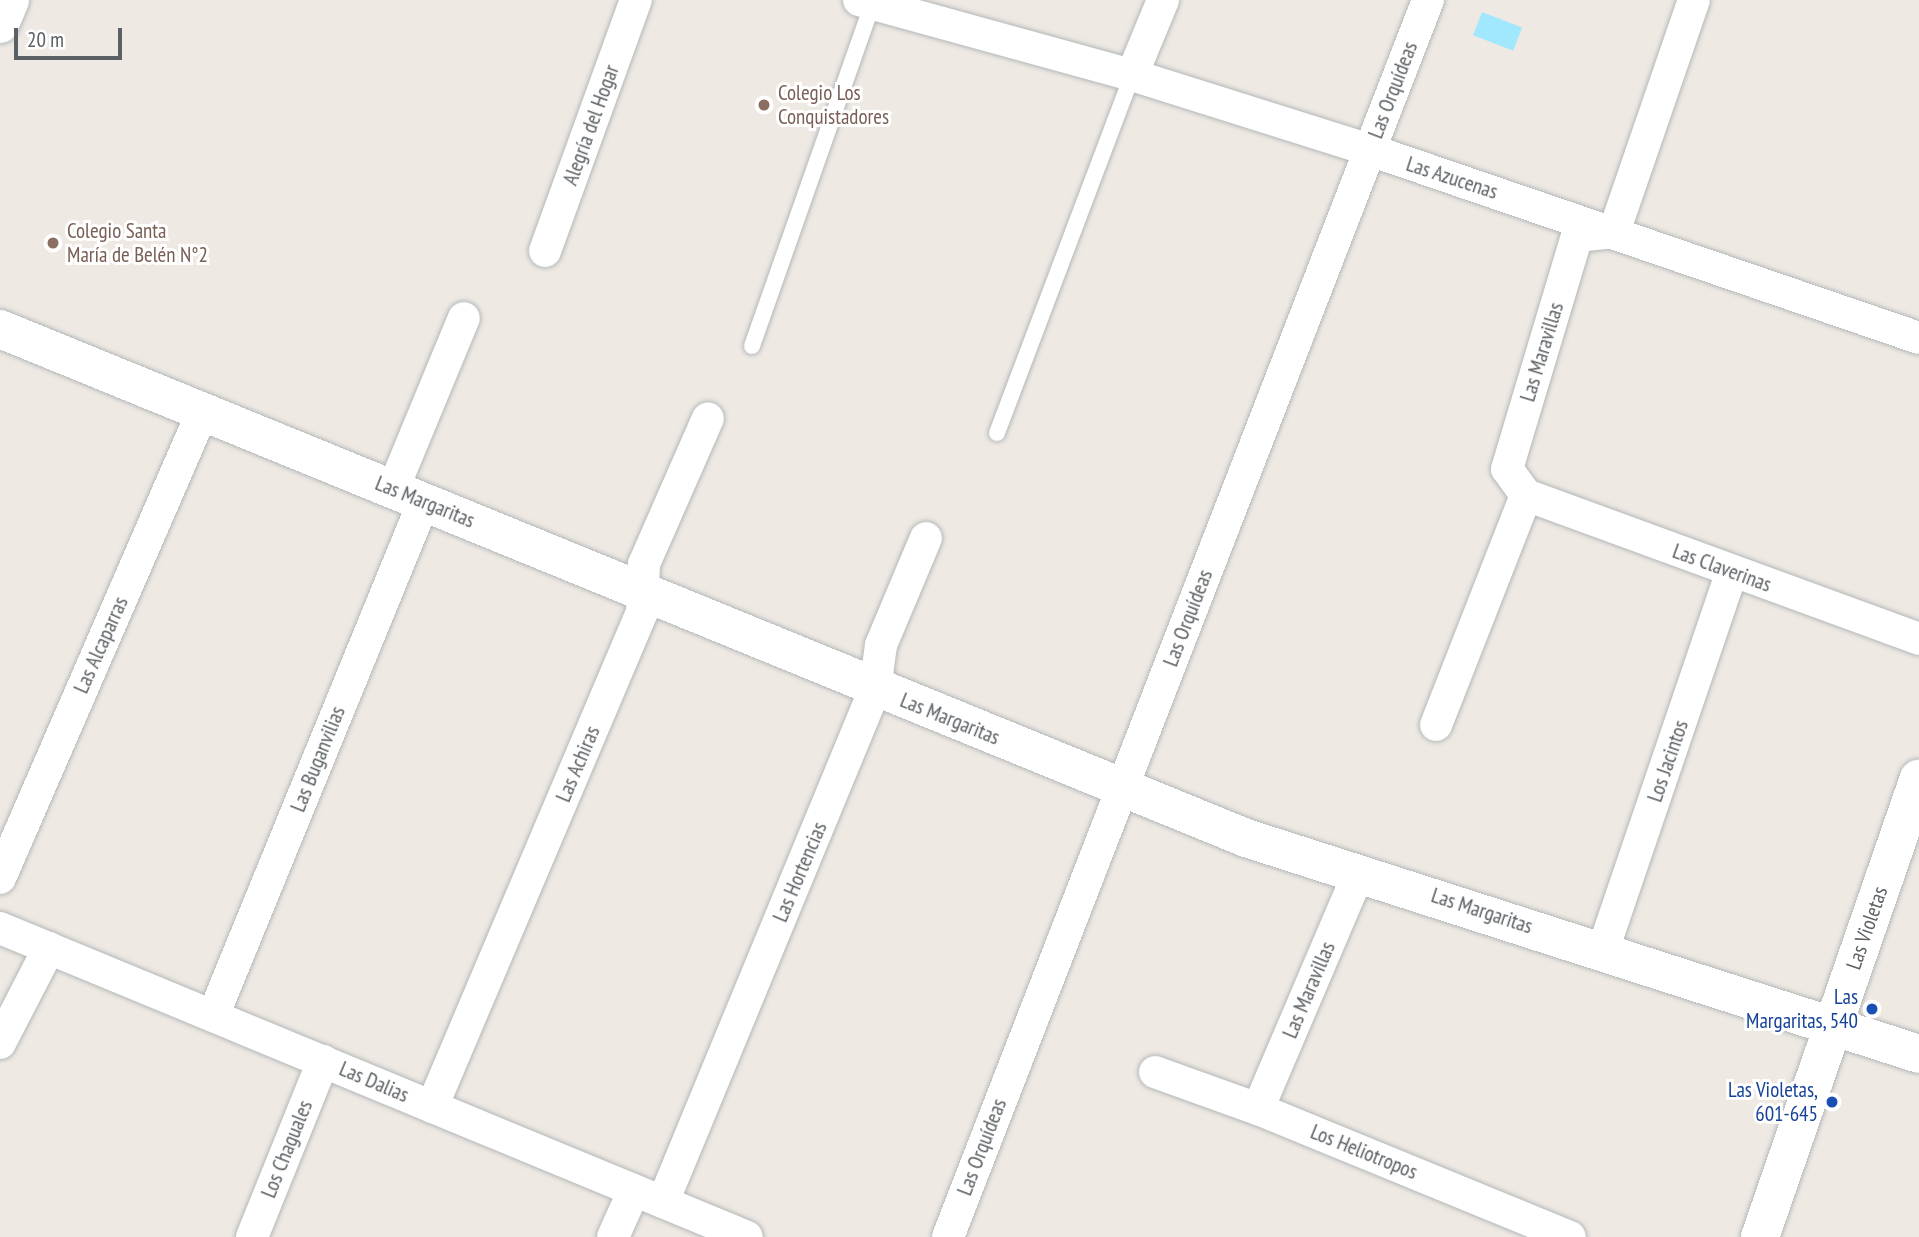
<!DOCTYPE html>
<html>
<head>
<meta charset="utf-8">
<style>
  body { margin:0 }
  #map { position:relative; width:1919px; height:1237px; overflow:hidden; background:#eee9e2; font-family:"PT Sans Narrow",sans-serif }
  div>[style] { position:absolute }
  .water>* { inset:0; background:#a1e8ff; transform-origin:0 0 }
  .roads { filter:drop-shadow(0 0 2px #b3b7ba) drop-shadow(0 0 2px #b3b7ba) }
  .lane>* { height:16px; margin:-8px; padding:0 8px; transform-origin:8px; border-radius:8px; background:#fff }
  .street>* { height:32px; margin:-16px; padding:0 16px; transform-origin:16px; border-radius:16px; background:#fff }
  .secondary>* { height:38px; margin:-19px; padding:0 19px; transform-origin:19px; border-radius:19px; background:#fff }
  .dots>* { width:19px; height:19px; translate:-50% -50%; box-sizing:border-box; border:4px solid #fff; border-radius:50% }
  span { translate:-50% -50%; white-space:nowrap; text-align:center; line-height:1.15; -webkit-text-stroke:6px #fff; paint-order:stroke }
  .street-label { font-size:21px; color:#5a6064 }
  .education-label { font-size:21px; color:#785e54 }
  .left { translate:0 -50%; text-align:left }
  .transit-label { font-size:21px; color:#164399 }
  .right { translate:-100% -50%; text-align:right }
  .scale { position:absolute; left:14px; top:28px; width:108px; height:32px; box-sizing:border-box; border:4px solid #5a6064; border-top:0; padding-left:9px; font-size:21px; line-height:24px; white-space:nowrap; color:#5a6064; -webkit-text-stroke:5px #fff; paint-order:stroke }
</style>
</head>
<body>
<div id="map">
  <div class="water">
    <i style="left:1482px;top:12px;width:43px;height:25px;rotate:21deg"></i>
  </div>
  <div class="roads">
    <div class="lane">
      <i style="left:752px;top:346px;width:361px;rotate:-70.6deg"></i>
      <i style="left:997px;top:433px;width:383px;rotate:-69.3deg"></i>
    </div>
    <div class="street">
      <i style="left:859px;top:0;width:283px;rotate:15.4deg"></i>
      <i style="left:1132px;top:75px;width:250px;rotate:17.5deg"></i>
      <i style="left:1370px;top:150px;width:580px;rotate:18.9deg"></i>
      <i style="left:1132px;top:75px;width:81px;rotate:-67.5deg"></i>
      <i style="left:545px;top:251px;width:267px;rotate:-70.1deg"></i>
      <i style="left:393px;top:489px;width:185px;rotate:-67.5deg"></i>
      <i style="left:1526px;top:495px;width:32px;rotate:-126deg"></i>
      <i style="left:1507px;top:469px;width:243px;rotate:-73.3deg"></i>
      <i style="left:1577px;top:236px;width:37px;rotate:-6deg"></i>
      <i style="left:1614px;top:232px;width:245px;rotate:-71deg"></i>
      <i style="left:1526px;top:495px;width:419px;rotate:20.1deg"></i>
      <i style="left:1436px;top:725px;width:247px;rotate:-68.6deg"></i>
      <i style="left:0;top:878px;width:507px;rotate:-66.52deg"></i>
      <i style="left:0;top:928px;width:808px;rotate:22.47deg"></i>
      <i style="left:1603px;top:950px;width:399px;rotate:-71.2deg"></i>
      <i style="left:213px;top:1016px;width:557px;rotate:-67.72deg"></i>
      <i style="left:0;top:1043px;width:107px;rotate:-62.7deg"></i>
      <i style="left:1155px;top:1072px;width:109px;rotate:19.8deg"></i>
      <i style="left:1258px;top:1109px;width:337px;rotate:22.3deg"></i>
      <i style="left:432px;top:1107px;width:538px;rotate:-67.01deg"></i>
      <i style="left:642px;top:612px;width:48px;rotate:-87.6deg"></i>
      <i style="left:644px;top:564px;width:159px;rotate:-66.3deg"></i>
      <i style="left:1258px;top:1109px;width:258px;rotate:-66.9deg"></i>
      <i style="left:663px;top:1202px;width:555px;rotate:-67.55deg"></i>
      <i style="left:875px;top:689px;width:44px;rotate:-82.2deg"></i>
      <i style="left:881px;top:645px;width:116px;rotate:-67.2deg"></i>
      <i style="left:252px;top:1237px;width:190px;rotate:-68deg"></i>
      <i style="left:613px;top:1237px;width:51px;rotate:-65.9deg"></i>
      <i style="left:948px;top:1237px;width:1327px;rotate:-68.79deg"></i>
    </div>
    <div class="secondary">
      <i style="left:0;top:24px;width:26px;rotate:-67deg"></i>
      <i style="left:0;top:329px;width:1346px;rotate:22.22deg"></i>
      <i style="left:1246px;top:838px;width:707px;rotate:17.79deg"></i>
      <i style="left:1760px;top:1237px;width:485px;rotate:-70.9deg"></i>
    </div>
  </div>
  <div class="dots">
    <i style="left:764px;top:105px;background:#8d6e63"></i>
    <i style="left:53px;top:243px;background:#8d6e63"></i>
    <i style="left:1872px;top:1009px;background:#1a4fb4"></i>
    <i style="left:1832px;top:1102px;background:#1a4fb4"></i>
  </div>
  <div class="street-label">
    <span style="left:1393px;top:90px;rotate:-69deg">Las Orquídeas</span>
    <span style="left:591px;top:125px;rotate:-70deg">Alegría del Hogar</span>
    <span style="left:1452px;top:178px;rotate:18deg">Las Azucenas</span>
    <span style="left:1542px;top:352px;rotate:-73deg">Las Maravillas</span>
    <span style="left:425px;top:502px;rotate:22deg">Las Margaritas</span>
    <span style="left:1722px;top:568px;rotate:20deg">Las Claverinas</span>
    <span style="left:1188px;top:618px;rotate:-69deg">Las Orquídeas</span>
    <span style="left:101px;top:645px;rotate:-66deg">Las Alcaparras</span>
    <span style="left:950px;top:719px;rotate:22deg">Las Margaritas</span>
    <span style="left:318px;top:759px;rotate:-68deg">Las Buganvilias</span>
    <span style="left:1668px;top:761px;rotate:-71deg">Los Jacintos</span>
    <span style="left:578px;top:764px;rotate:-67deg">Las Achiras</span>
    <span style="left:800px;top:872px;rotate:-67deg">Las Hortencias</span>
    <span style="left:1482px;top:911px;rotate:18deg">Las Margaritas</span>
    <span style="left:1867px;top:928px;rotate:-71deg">Las Violetas</span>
    <span style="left:1309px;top:990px;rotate:-67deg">Las Maravillas</span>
    <span style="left:374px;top:1082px;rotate:23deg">Las Dalias</span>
    <span style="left:982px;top:1147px;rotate:-69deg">Las Orquídeas</span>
    <span style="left:287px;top:1149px;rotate:-68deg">Los Chaguales</span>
    <span style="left:1364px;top:1152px;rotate:22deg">Los Heliotropos</span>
  </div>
  <div class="education-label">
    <span class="left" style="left:778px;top:105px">Colegio Los<br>Conquistadores</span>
    <span class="left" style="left:67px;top:243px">Colegio Santa<br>María de Belén N°2</span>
  </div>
  <div class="transit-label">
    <span class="right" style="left:1858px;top:1009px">Las<br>Margaritas, 540</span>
    <span class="right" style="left:1818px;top:1102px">Las Violetas,<br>601-645</span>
  </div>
  <div class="scale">20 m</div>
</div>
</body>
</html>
